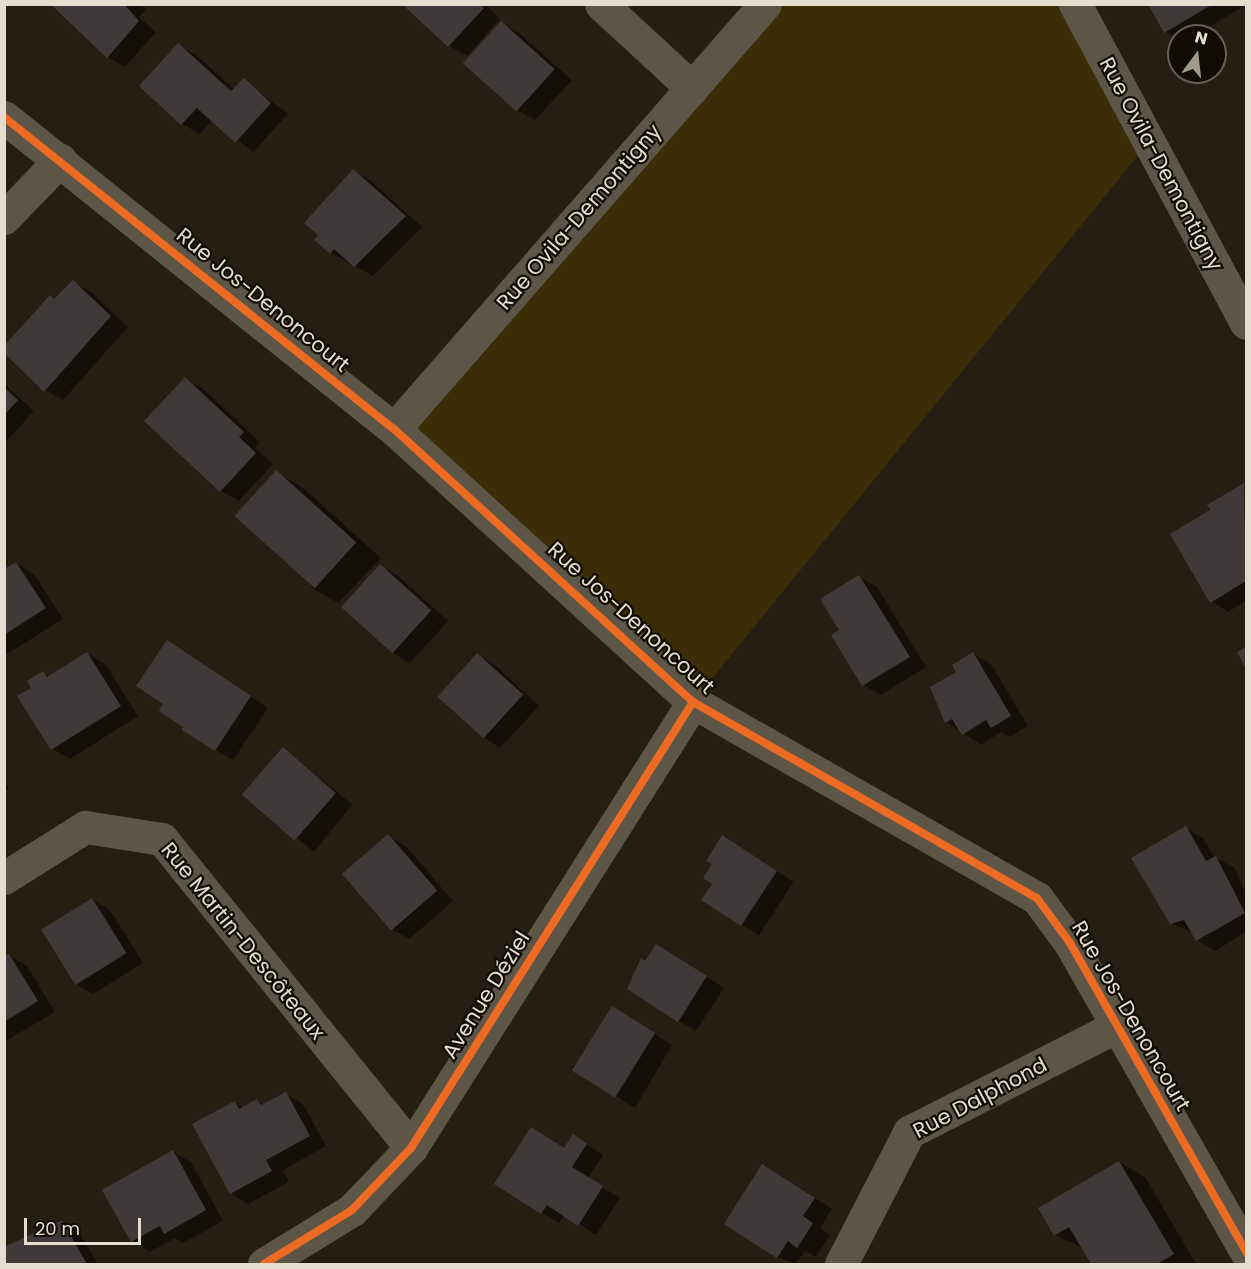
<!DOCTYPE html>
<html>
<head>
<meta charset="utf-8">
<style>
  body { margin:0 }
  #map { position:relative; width:1251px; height:1269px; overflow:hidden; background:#261f11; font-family:Poppins,sans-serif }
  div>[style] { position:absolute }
  .green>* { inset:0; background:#3c2c08 }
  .shadow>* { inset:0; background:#0007; transform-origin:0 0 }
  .building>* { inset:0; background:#3f3a39; transform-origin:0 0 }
  .minor>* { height:33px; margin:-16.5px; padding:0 16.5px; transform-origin:16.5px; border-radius:16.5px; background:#5d5545 }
  .cycleway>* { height:8px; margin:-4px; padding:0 4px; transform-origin:4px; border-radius:4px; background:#ed6a23 }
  span { translate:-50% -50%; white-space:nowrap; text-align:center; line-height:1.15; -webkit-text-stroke:4.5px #120d04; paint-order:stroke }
  .street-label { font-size:21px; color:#e6ddce }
  .frame { position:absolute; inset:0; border:6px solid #e6ddce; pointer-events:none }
  .north { position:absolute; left:1167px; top:24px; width:60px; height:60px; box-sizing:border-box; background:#120d04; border:2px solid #676055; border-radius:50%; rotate:15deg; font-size:16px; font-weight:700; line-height:24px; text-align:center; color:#e6ddce }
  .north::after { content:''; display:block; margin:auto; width:21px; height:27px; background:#a39a8c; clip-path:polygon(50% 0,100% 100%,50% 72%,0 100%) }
  .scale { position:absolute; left:24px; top:1218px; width:117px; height:27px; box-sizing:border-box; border:3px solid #e6ddce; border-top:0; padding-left:8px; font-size:18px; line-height:21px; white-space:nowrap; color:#e6ddce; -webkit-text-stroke:4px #120d04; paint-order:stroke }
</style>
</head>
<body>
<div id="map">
  <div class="green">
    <i style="clip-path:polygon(765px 5px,1075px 5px,1149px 142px,693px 702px,394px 429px)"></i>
  </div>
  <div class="shadow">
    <i style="clip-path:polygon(140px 4px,146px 10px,139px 17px,156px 32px,125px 67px,108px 57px,51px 6px)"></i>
    <i style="clip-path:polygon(404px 4px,485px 4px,500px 19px,467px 56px,449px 46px)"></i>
    <i style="clip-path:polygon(1149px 4px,1246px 4px,1246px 5px,1194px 36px,1179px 36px,1179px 40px,1166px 32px)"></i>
    <i style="clip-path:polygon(502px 23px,519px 33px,572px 80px,535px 120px,517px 110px)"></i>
    <i style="clip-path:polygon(178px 45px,196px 55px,235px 90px,244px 80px,288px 114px,253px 152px,212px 120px,200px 134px,182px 124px,141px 86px)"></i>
    <i style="clip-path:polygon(354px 171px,371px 181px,422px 227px,373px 276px,331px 253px)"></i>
    <i style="clip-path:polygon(73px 282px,91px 292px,128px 327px,63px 400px,45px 390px,56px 300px)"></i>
    <i style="clip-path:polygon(186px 379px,203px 389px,260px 442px,255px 448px,273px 464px,239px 501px,221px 491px)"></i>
    <i style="clip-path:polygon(4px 384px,34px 411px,4px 444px)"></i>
    <i style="clip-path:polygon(276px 472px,302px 487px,381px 558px,338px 603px,312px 588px)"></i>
    <i style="clip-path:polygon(1244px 484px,1246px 601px,1228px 612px,1211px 601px,1212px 511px,1209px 505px)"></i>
    <i style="clip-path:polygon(16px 563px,34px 574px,63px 619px,4px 656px,4px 571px)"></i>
    <i style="clip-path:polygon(381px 566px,398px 576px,448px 621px,410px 663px,393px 653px)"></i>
    <i style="clip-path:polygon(859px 577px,877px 587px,926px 667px,881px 695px,863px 685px)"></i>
    <i style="clip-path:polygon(185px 652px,268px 708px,233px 760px,215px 750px)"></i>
    <i style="clip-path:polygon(87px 653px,105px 664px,138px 716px,70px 759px,52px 749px,33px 688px,43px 673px,50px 677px)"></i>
    <i style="clip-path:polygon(973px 654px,991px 664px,1028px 726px,1010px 737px,1001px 732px,981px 745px,946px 722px,958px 672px)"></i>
    <i style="clip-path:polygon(478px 655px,495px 665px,539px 706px,500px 748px,483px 737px)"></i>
    <i style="left:284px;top:749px;width:88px;height:61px;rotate:39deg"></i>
    <i style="clip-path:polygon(4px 781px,9px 788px,4px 791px)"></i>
    <i style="clip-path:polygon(1186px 828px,1203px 838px,1215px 858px,1234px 867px,1246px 893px,1246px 932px,1215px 951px,1197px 940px,1193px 933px,1171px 923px)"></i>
    <i style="clip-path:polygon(388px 836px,406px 846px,453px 901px,409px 939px,391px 929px)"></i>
    <i style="left:740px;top:847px;width:64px;height:64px;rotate:33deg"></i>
    <i style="clip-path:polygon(92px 899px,110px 910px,143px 963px,93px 994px,76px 984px)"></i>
    <i style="clip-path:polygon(9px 955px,27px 966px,55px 1012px,4px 1042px,4px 959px)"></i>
    <i style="clip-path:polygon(674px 956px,724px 988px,696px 1031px,679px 1021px,646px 963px)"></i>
    <i style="clip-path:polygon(630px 1019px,672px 1045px,635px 1108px,571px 1068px)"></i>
    <i style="clip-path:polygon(286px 1094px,303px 1104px,326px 1146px,283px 1170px,289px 1182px,248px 1204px,231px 1193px,235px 1102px,244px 1108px,257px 1101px,264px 1105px)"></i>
    <i style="clip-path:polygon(573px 1136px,603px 1155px,588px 1178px,620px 1198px,596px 1235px,565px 1215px,559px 1223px,496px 1184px,565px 1149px)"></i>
    <i style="clip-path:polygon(173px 1152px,191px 1162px,223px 1221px,183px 1243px,175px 1238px,150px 1252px,133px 1241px,104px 1191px)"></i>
    <i style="clip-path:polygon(1119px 1162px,1145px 1177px,1196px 1264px,1093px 1264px,1083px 1248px,1055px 1235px)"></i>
    <i style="clip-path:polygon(781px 1176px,832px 1209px,820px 1228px,830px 1235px,816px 1257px,805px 1251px,796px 1264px,777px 1257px)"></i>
    <i style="clip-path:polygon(62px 1221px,79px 1232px,98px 1264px,4px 1264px,4px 1249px)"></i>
  </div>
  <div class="building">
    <i style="clip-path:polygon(50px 4px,124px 4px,139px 21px,107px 58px)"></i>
    <i style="clip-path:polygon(402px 4px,480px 4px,484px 8px,448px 47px)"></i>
    <i style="clip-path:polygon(1148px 4px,1213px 4px,1164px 33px)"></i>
    <i style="left:501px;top:21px;width:72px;height:57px;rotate:42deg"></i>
    <i style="clip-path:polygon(178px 43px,231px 91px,244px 78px,271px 103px,235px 143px,197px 108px,181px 125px,139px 86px)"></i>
    <i style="clip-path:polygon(353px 169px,406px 216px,354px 267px,334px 249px,330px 254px,314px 240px,318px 235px,304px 223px)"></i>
    <i style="clip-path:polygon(73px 280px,111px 316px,44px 392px,4px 353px,4px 346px,50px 295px,54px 299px)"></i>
    <i style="clip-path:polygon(185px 377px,244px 432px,239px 437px,256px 453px,220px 492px,144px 421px)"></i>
    <i style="clip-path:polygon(5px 388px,18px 400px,5px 414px)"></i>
    <i style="left:276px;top:470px;width:108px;height:62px;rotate:42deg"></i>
    <i style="clip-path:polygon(1244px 483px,1246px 581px,1210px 603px,1170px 534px,1210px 510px,1207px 505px)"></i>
    <i style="clip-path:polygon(16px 562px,46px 608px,4px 635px,4px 569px)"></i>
    <i style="left:380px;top:564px;width:69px;height:58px;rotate:42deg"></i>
    <i style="clip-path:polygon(859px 575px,910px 657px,862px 686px,831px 635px,839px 630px,820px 599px)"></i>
    <i style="clip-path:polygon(167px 640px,251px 696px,215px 751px,182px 730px,183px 727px,159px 711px,163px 704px,136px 686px)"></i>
    <i style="clip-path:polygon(1246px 647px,1246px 669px,1237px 652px)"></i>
    <i style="clip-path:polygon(87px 652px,121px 706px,51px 750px,17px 696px,31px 688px,27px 681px,43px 671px,47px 677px)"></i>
    <i style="clip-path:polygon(973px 652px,1011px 716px,991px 728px,986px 720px,962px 735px,952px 719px,945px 723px,930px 687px,956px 672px,952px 665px)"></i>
    <i style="left:477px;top:653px;width:62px;height:59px;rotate:42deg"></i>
    <i style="left:283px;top:747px;width:70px;height:63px;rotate:41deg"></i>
    <i style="clip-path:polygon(1186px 826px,1206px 861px,1216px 856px,1245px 913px,1196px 941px,1184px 920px,1170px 924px,1131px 858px)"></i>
    <i style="left:388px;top:834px;width:75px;height:61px;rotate:49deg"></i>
    <i style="clip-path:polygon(722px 835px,777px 871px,741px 926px,701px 900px,712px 884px,703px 878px,712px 864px,706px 861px)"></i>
    <i style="left:92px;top:898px;width:65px;height:60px;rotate:58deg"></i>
    <i style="clip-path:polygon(656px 944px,707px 976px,678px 1022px,627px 989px,641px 958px,645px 961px)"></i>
    <i style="clip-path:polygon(9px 954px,38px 1001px,4px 1022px,4px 956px)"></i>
    <i style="left:612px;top:1006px;width:51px;height:76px;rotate:32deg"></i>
    <i style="clip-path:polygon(286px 1092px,310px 1136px,266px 1160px,272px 1171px,230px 1194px,192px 1124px,235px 1101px,239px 1109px,257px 1099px,261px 1105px)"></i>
    <i style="clip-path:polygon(531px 1127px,564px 1148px,573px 1134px,587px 1144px,572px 1167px,603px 1186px,578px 1226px,547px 1205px,541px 1214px,494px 1184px)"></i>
    <i style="clip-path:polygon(173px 1150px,206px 1210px,164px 1234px,160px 1226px,131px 1242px,102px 1190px)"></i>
    <i style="clip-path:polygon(1119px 1161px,1174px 1254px,1157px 1264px,1091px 1264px,1069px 1227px,1054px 1236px,1038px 1208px)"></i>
    <i style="clip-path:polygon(762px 1164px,815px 1198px,803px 1216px,813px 1223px,797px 1248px,788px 1241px,777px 1258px,724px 1224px)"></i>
    <i style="clip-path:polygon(62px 1220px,87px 1264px,4px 1264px,4px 1247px)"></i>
  </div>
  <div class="minor">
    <i style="left:601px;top:4px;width:124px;rotate:42.7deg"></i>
    <i style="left:1075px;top:4px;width:362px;rotate:61.8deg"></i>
    <i style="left:4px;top:117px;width:499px;rotate:38.7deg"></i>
    <i style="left:394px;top:429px;width:405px;rotate:42.4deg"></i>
    <i style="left:693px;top:702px;width:396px;rotate:29.7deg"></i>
    <i style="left:1037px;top:898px;width:56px;rotate:53.7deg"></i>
    <i style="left:1070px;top:943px;width:356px;rotate:60.3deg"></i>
    <i style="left:4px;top:218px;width:81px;rotate:-46deg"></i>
    <i style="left:394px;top:429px;width:564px;rotate:-48.88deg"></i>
    <i style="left:4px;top:878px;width:96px;rotate:-32.2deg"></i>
    <i style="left:85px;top:827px;width:78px;rotate:8.9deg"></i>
    <i style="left:162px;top:839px;width:397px;rotate:51.1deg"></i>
    <i style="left:264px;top:1264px;width:103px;rotate:-31.5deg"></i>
    <i style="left:352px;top:1210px;width:86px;rotate:-46.4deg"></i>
    <i style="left:411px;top:1148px;width:528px;rotate:-57.7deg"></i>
    <i style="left:841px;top:1264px;width:148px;rotate:-62.7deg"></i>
    <i style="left:909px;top:1132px;width:233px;rotate:-27deg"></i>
  </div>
  <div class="cycleway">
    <i style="left:4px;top:117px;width:499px;rotate:38.7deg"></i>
    <i style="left:394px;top:429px;width:405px;rotate:42.4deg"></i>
    <i style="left:693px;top:702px;width:396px;rotate:29.7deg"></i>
    <i style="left:1037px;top:898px;width:56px;rotate:53.7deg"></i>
    <i style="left:1070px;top:943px;width:356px;rotate:60.3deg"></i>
    <i style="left:264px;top:1264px;width:103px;rotate:-31.5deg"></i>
    <i style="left:352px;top:1210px;width:86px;rotate:-46.4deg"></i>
    <i style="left:411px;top:1148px;width:528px;rotate:-57.7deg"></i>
  </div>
  <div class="street-label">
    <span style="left:1161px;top:164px;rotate:62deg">Rue Ovila-Demontigny</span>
    <span style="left:579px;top:217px;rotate:-49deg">Rue Ovila-Demontigny</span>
    <span style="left:263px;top:300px;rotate:39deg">Rue Jos-Denoncourt</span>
    <span style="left:631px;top:618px;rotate:42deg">Rue Jos-Denoncourt</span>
    <span style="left:243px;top:941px;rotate:51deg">Rue Martin-Descôteaux</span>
    <span style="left:486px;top:995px;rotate:-58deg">Avenue Déziel</span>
    <span style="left:1131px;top:1016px;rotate:60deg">Rue Jos-Denoncourt</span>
    <span style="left:980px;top:1098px;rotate:-28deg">Rue Dalphond</span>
  </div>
  <div class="frame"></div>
  <div class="north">N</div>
  <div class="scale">20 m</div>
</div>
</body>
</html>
